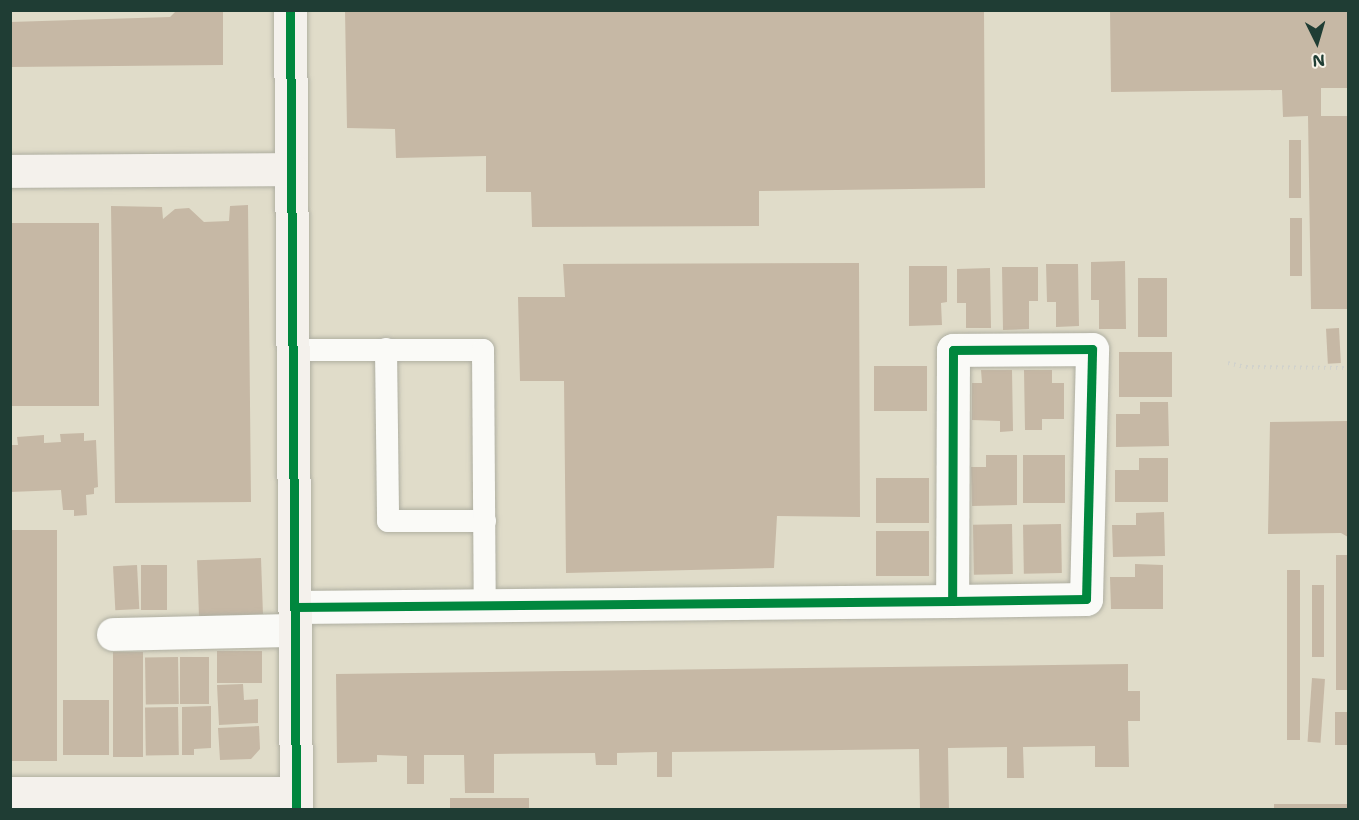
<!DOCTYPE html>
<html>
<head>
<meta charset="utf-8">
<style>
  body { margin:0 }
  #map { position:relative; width:1359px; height:820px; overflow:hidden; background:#e0dcc9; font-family:"Shantell Sans",sans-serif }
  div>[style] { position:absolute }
  .building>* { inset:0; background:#c6b8a5; transform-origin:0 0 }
  .path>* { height:4px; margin-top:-2px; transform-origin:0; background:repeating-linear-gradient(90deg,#d1d2cc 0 1.5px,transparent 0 6px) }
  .roads { filter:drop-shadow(0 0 2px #aeaea1) drop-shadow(0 0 2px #aeaea1) }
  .lane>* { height:22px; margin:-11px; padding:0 11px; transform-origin:11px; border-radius:11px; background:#fafaf7 }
  .street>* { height:33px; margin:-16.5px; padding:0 16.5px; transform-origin:16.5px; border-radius:16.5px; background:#fafaf7 }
  .secondary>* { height:33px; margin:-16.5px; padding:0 16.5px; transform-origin:16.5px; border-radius:16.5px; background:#f4f1ec }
  .cycleway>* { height:9px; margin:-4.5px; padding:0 4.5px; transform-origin:4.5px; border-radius:4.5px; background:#00873e }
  span { translate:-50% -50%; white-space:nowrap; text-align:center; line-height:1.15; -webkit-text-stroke:4.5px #f7f3e8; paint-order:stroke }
  .frame { position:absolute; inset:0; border:12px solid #1f3d34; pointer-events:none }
  .north { position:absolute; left:1287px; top:12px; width:60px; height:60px; -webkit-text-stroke:4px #f7f3e8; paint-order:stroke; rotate:175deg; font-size:16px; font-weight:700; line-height:24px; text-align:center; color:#1f3d34 }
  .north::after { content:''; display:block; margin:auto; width:21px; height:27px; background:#1f3d34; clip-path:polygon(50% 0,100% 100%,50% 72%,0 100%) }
</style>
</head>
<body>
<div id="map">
  <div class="building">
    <i style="clip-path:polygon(177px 10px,223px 10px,223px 65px,10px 67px,10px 22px,170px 17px)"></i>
    <i style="clip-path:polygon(345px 10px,984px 10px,985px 188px,759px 191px,759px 226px,532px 227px,531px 192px,486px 192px,486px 156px,396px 158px,395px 129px,347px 128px)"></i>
    <i style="clip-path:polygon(1110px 10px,1348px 10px,1348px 88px,1321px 88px,1321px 116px,1348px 116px,1348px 309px,1311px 309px,1308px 116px,1283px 117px,1282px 90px,1111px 92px)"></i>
    <i style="left:1289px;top:140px;width:12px;height:58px"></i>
    <i style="clip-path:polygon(248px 205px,251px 502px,115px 503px,111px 206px,162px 207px,163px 219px,175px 209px,189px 208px,204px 222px,229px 221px,230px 206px)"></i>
    <i style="left:1290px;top:218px;width:12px;height:58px"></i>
    <i style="left:10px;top:223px;width:89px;height:183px"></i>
    <i style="clip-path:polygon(1125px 261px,1126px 329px,1099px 329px,1099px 300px,1091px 300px,1091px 262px)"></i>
    <i style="clip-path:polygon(859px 263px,860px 517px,777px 516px,774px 568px,566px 573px,564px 381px,520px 381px,518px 297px,565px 297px,563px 264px)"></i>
    <i style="clip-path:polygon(1046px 264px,1078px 264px,1079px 326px,1056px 327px,1056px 302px,1047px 302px)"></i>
    <i style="clip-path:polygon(909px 266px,947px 266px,947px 302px,941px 303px,942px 325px,909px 326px)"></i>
    <i style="clip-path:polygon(1002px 267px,1038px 267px,1038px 301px,1029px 301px,1029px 329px,1003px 330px)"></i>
    <i style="clip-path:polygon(990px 268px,991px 328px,966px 328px,966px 303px,957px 303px,957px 269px)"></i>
    <i style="left:1138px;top:278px;width:29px;height:59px"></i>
    <i style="left:1339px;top:328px;width:35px;height:13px;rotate:87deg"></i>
    <i style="left:1119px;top:352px;width:53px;height:45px"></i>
    <i style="left:874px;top:366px;width:53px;height:45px"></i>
    <i style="clip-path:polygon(981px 370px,1012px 370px,1013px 431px,1000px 432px,1000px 421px,972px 420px,972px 383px,982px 383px)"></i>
    <i style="clip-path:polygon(1024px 370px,1052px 370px,1052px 383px,1064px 383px,1064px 419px,1042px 419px,1042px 430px,1025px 430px)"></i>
    <i style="clip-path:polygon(1140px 402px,1168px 402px,1169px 446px,1116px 447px,1116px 414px,1140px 414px)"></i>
    <i style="clip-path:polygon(1348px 421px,1348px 537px,1341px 533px,1268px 534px,1270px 422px)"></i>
    <i style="clip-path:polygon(84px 433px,84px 441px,96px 440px,98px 487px,94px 488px,94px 494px,86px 495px,87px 515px,74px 516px,74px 510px,63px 510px,61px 490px,10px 492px,10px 445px,18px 445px,17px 437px,44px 435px,44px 443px,61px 442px,60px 434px)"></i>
    <i style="clip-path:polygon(986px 455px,1017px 455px,1017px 505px,972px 506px,971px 467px,986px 467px)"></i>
    <i style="left:1023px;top:455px;width:42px;height:48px"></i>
    <i style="clip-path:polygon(1139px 458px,1168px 458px,1168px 502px,1115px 502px,1115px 470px,1139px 470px)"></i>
    <i style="left:929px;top:478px;width:45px;height:53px;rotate:90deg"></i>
    <i style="clip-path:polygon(1164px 512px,1165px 556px,1113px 557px,1112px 525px,1136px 525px,1136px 513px)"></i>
    <i style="left:1012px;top:524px;width:50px;height:39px;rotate:89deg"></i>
    <i style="left:1061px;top:524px;width:49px;height:38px;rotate:89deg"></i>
    <i style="left:10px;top:530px;width:47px;height:231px"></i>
    <i style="left:929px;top:531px;width:45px;height:53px;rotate:90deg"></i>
    <i style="left:1336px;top:555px;width:12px;height:135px"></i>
    <i style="left:261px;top:558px;width:56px;height:64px;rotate:88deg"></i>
    <i style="clip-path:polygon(1135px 564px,1163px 565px,1163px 609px,1111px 609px,1110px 577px,1135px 577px)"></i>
    <i style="left:137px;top:565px;width:44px;height:24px;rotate:87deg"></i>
    <i style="left:141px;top:565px;width:26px;height:45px"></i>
    <i style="left:1287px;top:570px;width:13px;height:170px"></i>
    <i style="left:1312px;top:585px;width:12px;height:72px"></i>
    <i style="left:217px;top:651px;width:45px;height:32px"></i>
    <i style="left:113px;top:652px;width:30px;height:105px"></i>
    <i style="left:178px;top:657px;width:47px;height:33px;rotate:89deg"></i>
    <i style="left:180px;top:657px;width:29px;height:47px"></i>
    <i style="clip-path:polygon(1128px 664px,1128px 691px,1140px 691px,1140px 721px,1128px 721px,1129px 767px,1095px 767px,1095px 746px,1023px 747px,1024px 778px,1007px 778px,1007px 747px,948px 748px,949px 810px,920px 810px,919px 749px,672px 752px,672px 777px,657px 777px,657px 752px,617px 753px,617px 765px,596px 765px,595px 753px,494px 754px,494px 793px,465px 793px,464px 755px,424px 755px,424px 784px,407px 784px,407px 756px,377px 755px,377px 762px,337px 763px,336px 674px)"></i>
    <i style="left:1312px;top:678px;width:13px;height:64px;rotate:4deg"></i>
    <i style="clip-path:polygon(243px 684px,244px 700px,258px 699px,258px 723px,219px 725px,217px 685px)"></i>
    <i style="left:63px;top:700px;width:46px;height:55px"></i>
    <i style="clip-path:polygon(211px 706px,211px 748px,194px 749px,194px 755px,182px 755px,182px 707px)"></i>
    <i style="left:178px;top:707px;width:48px;height:33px;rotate:89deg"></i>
    <i style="left:1348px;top:712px;width:33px;height:13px;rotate:90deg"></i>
    <i style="clip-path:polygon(259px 726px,260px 749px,251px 759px,220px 760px,218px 728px)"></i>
    <i style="left:529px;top:798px;width:12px;height:79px;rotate:90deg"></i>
    <i style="left:1274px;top:804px;width:74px;height:6px"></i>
  </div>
  <div class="path">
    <i style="left:1228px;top:363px;width:18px;rotate:13deg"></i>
    <i style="left:1246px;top:367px;width:102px;rotate:0.6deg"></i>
  </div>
  <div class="roads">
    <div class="lane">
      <i style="left:386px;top:349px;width:172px;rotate:89.3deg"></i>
      <i style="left:388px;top:521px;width:97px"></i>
      <i style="left:293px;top:350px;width:190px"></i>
      <i style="left:483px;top:350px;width:255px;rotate:89.6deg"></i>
    </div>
    <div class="street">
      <i style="left:295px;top:607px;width:657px;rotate:-0.52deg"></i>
      <i style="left:952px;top:601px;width:134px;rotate:-0.9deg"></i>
      <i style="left:1086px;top:599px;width:250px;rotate:-88.6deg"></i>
      <i style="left:1092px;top:349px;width:139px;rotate:179.6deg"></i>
      <i style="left:953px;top:350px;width:251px;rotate:90.2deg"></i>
      <i style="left:113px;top:634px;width:182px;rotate:-1.3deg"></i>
    </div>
    <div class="secondary">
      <i style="left:290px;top:10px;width:800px;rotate:89.57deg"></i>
      <i style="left:10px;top:171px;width:281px;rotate:-0.4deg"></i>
      <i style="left:10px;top:793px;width:286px"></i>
    </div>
  </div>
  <div class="cycleway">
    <i style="left:290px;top:10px;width:800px;rotate:89.57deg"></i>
    <i style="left:295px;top:607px;width:657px;rotate:-0.52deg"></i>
    <i style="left:952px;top:601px;width:134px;rotate:-0.9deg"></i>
    <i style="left:1086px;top:599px;width:250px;rotate:-88.6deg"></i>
    <i style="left:1092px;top:349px;width:139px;rotate:179.6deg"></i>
    <i style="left:953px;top:350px;width:251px;rotate:90.2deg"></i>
  </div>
  <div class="frame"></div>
  <div class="north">N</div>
</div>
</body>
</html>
